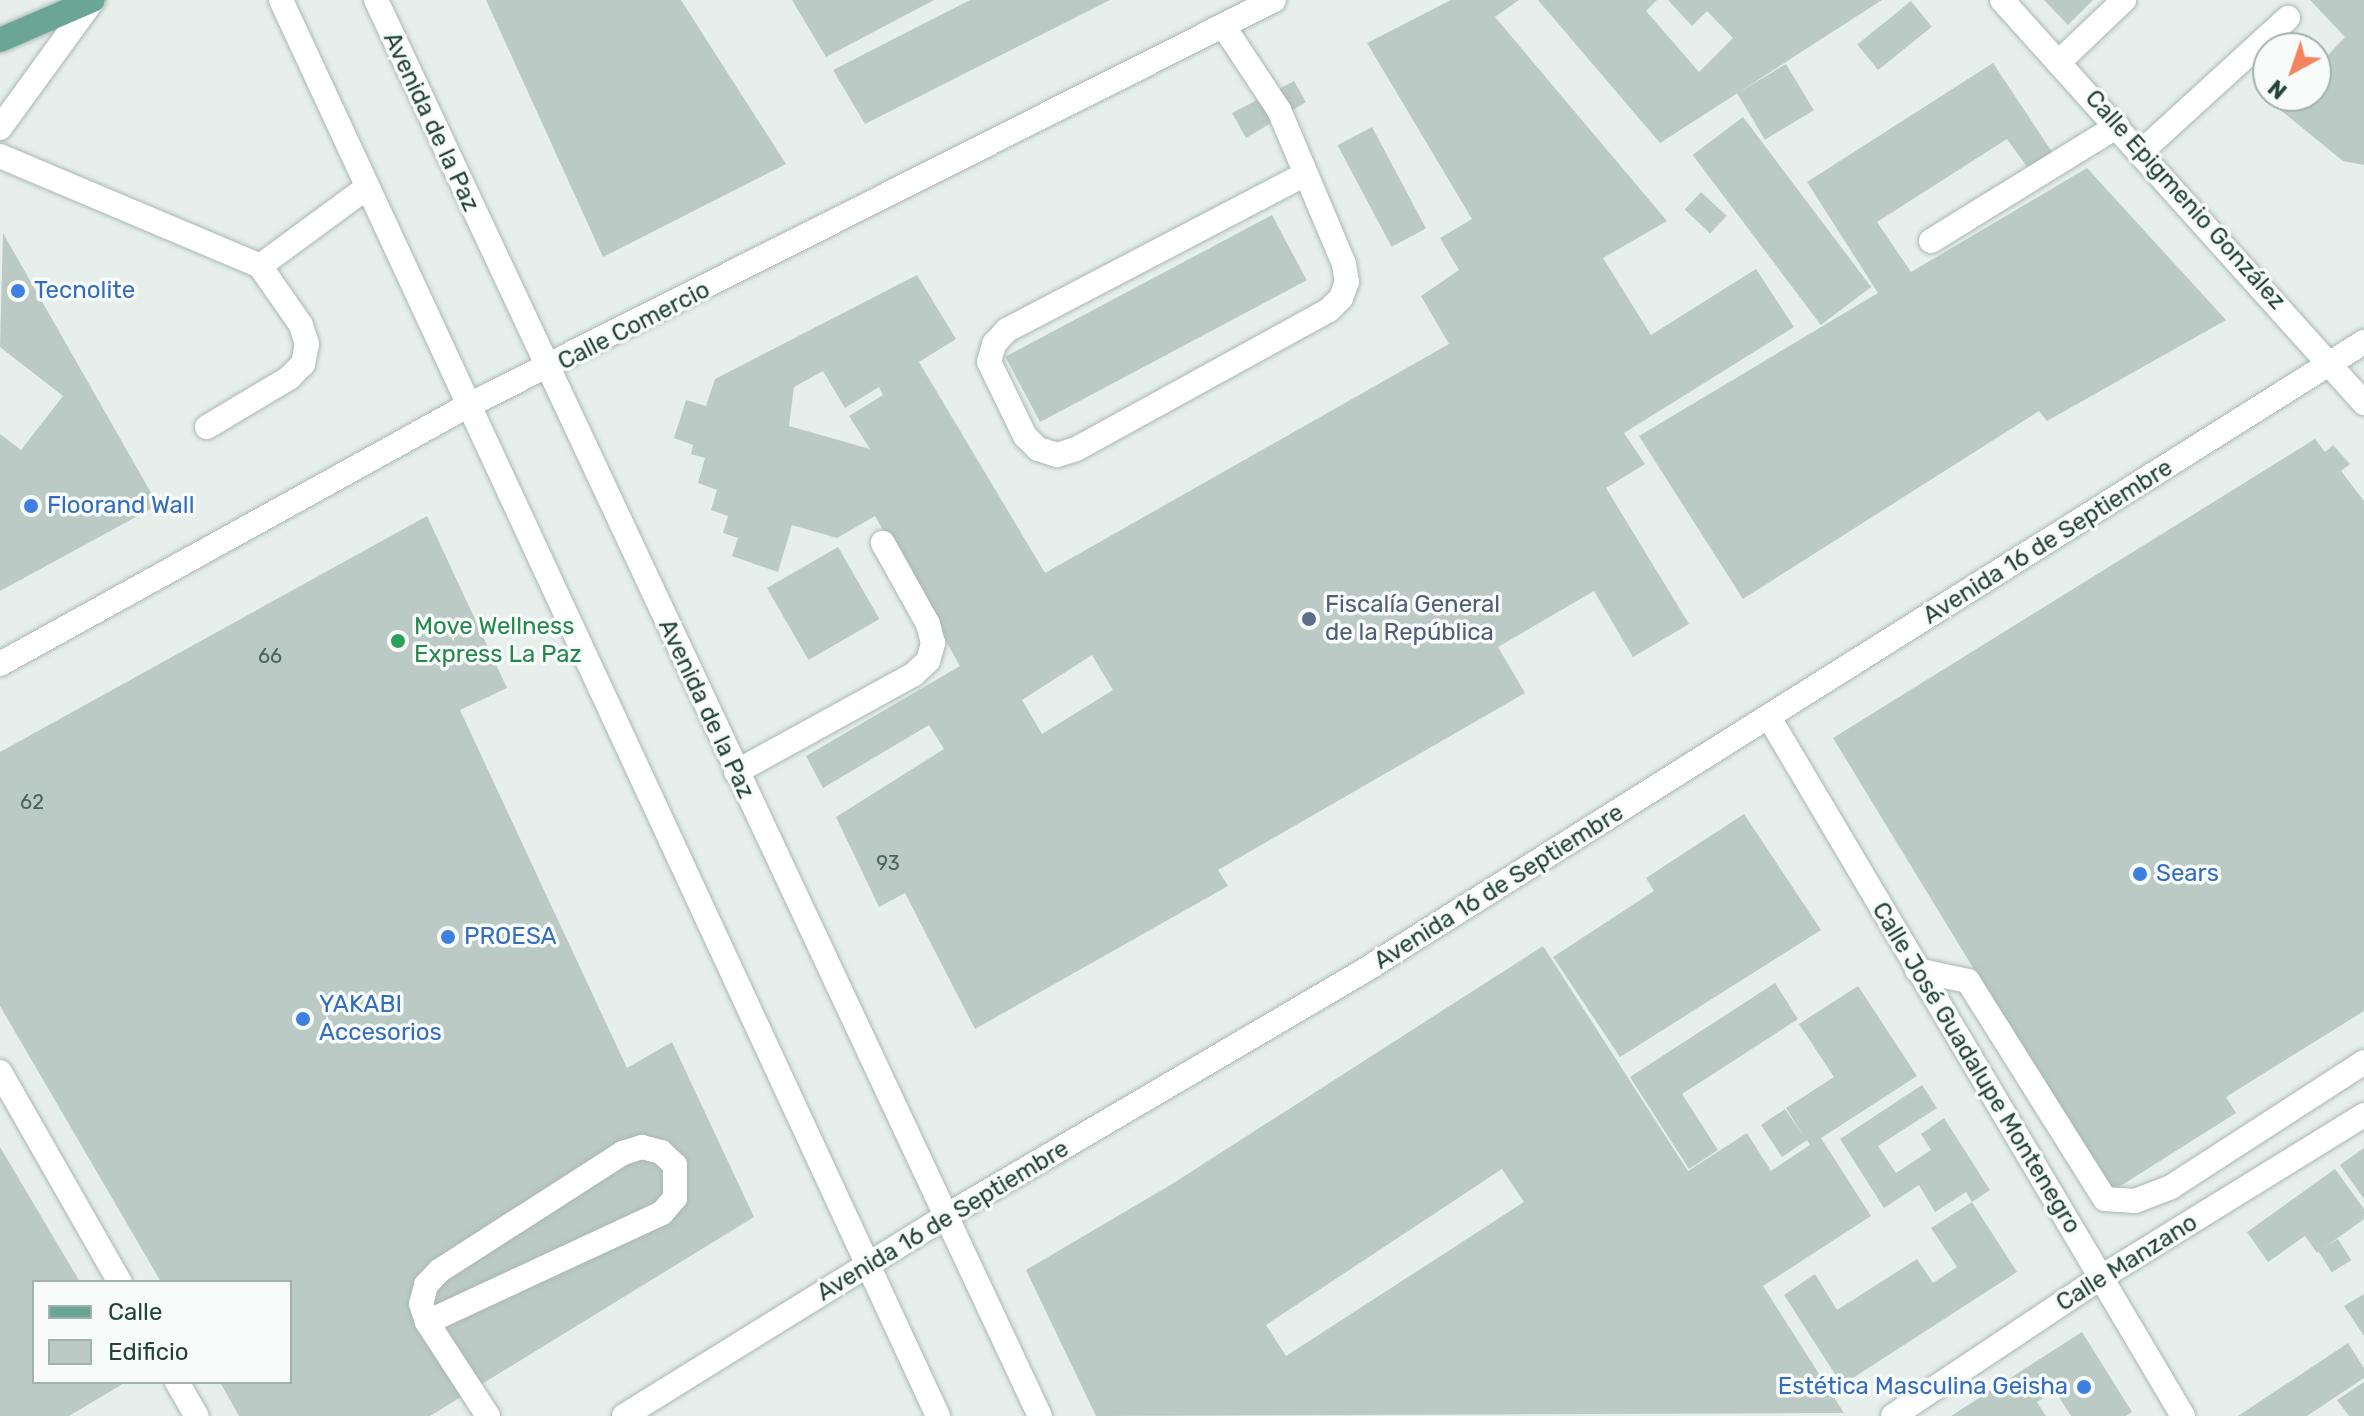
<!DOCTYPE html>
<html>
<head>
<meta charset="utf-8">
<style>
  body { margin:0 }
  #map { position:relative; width:2364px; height:1416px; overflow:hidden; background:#e6efeb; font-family:Rubik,sans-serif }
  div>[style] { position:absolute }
  .building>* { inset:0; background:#bbcac4; transform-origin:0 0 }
  .roads { filter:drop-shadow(0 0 2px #a8b8b2) drop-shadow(0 0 2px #a8b8b2) }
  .minor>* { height:24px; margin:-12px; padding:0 12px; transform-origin:12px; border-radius:12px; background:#fff }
  .major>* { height:24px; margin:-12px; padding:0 12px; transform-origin:12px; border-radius:12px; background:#6aa596 }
  .dots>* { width:22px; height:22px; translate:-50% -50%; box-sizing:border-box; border:4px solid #f7fbf9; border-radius:50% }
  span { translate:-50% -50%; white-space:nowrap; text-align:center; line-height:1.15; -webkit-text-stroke:7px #f7fbf9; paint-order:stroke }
  .number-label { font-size:20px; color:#4a645c }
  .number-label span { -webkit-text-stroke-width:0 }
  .street-label { font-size:24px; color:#24423a }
  .shop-label { font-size:24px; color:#366cbe }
  .left { translate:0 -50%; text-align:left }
  .right { translate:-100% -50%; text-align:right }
  .service-label { font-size:24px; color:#4e5e75 }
  .leisure-label { font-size:24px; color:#27864d }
  .legend { position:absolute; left:32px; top:1280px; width:260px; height:104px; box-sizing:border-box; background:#f7fbf9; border:2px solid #a3b1ad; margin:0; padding:10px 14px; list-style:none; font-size:24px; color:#24423a }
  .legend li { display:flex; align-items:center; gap:16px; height:40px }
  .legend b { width:40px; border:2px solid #a3b1ad }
  .north { position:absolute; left:2252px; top:32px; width:80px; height:80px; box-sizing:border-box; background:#f7fbf9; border:2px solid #a3b1ad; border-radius:50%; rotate:220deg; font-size:22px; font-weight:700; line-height:32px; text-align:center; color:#24423a }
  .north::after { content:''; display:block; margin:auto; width:28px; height:36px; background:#f4845f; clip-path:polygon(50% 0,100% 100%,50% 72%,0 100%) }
</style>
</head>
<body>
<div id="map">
  <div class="building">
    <i style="clip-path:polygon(486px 0,681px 0,786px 164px,603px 257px)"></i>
    <i style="clip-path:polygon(792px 0,934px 0,826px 57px)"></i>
    <i style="clip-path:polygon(970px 0,1110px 0,865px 124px,833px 70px)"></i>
    <i style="clip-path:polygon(evenodd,1451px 0,1519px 0,1495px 17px,1667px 221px,1603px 258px,1651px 335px,1756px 269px,1794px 327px,1624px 433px,1645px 464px,1606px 488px,1689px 624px,1633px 657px,1594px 591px,1498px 647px,1525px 693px,1218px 870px,1228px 886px,975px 1029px,905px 893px,879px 907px,836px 817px,944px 749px,929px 725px,823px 788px,806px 756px,960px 666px,875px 516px,837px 538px,792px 525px,778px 572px,732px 556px,738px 538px,723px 533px,728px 516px,711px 510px,717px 490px,698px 483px,705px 458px,691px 454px,693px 445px,674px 438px,686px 400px,706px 406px,715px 379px,917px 275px,956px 339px,919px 362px,1045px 573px,1449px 344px,1421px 296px,1459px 270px,1440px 238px,1472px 219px,1367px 43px,1451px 0,823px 371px,845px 408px,879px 387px,883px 395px,849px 416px,870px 449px,789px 426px,794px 387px,823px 371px,1451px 0,1092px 655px,1113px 690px,1042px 734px,1022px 700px,1092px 655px)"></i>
    <i style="clip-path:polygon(1538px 0,1657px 0,1646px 11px,1699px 72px,1733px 38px,1707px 11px,1692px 26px,1668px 0,1882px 0,1660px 143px)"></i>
    <i style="clip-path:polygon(2044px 0,2093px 0,2068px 25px)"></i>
    <i style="clip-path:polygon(2310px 0,2364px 0,2364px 165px,2343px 161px,2278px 108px,2290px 96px,2316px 96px,2316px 68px,2345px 37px)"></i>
    <i style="left:1911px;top:1px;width:33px;height:69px;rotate:51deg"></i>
    <i style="clip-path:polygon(1993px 63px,2054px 155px,2030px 171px,2007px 139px,1877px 222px,1911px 272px,2087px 168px,2226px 320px,2047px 421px,2039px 411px,1743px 599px,1639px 436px,1878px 293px,1807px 182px)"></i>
    <i style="left:1786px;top:64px;width:54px;height:57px;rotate:59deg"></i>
    <i style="clip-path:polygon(1294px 81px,1306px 102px,1246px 138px,1232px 113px)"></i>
    <i style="left:1743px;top:117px;width:213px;height:63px;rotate:53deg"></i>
    <i style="left:1372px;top:127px;width:115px;height:39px;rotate:62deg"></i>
    <i style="left:1701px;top:192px;width:35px;height:24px;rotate:43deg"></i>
    <i style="left:1272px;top:215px;width:74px;height:302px;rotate:62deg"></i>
    <i style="clip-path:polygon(3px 233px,158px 505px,0 591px,0 434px,21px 450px,63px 396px,0 347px)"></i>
    <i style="clip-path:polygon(2315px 439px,2325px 452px,2333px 445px,2350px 464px,2341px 471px,2364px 501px,2364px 1011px,2226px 1097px,2236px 1113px,2114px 1190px,2104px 1174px,2100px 1176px,1833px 738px)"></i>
    <i style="clip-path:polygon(427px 516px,507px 688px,460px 710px,627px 1068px,672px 1042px,754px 1217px,430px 1416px,239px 1416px,220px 1382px,290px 1382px,290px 1282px,161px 1282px,0 1006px,0 752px)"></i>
    <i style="left:838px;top:547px;width:83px;height:82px;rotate:60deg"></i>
    <i style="clip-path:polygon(1744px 814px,1821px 930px,1620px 1057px,1553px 957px,1654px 891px,1646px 878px)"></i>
    <i style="clip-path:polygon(evenodd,1543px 946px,1688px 1171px,1747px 1133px,1771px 1171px,1810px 1145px,1807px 1140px,1782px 1157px,1761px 1125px,1785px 1109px,1805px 1138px,1786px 1108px,1834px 1077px,1799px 1024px,1858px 986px,1917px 1076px,1821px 1138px,1871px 1216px,1763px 1286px,1844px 1413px,1096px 1416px,1026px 1270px,1172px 1184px,1543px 946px,1502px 1169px,1524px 1202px,1286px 1356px,1266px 1325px,1502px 1169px)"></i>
    <i style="clip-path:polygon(1775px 983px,1798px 1019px,1682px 1094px,1718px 1150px,1689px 1169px,1630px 1077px)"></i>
    <i style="clip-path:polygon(1922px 1085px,1937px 1108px,1878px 1146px,1896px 1173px,1931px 1150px,1921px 1134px,1944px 1118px,1990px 1190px,1972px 1202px,2017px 1272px,1842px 1385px,1784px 1295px,1815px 1274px,1837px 1310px,1917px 1259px,1933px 1283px,1957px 1267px,1931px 1228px,1972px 1202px,1966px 1192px,1935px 1212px,1919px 1185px,1884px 1208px,1840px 1139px)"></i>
    <i style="clip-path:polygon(0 1147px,80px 1282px,34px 1282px,34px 1382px,126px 1382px,69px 1416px,0 1416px)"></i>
    <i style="clip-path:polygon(2364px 1148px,2364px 1199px,2340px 1165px)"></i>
    <i style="clip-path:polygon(2335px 1169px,2364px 1209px,2364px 1219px,2317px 1253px,2305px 1236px,2268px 1262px,2247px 1232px)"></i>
    <i style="left:2338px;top:1239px;width:25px;height:23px;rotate:58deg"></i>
    <i style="clip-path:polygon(2364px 1294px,2364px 1336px,2344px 1306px)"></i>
    <i style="clip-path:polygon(2082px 1332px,2132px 1412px,2126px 1416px,2071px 1416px,2055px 1391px,2037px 1402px,2046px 1416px,1951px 1416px)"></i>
    <i style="clip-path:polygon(2348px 1343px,2364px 1368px,2364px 1378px,2307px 1416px,2238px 1416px)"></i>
    <i style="clip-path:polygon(2364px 1382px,2364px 1416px,2349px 1416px,2337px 1400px)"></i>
  </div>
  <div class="roads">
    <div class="minor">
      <i style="left:281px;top:0;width:1561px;rotate:65.11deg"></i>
      <i style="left:376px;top:0;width:1564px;rotate:64.88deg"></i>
      <i style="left:2002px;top:0;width:542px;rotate:48.07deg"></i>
      <i style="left:1224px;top:27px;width:100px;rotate:56.5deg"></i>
      <i style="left:1279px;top:110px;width:167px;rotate:67.1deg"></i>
      <i style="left:1344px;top:264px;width:18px;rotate:81deg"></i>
      <i style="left:1347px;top:282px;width:17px;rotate:111deg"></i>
      <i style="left:1341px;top:298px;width:17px;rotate:135deg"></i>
      <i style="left:1329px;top:310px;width:289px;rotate:151.2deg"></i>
      <i style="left:1076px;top:449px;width:20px;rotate:162deg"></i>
      <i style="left:1057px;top:455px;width:20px;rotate:-162deg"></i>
      <i style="left:1038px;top:449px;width:18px;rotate:-135deg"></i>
      <i style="left:1025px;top:436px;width:82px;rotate:-115.9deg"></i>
      <i style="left:989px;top:362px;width:19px;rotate:-74deg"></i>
      <i style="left:994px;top:344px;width:19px;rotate:-47deg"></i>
      <i style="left:1007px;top:330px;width:336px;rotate:-27.6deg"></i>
      <i style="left:2059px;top:62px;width:90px;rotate:-43.6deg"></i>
      <i style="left:0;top:128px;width:158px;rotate:-54deg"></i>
      <i style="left:2141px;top:152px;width:199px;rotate:-42.4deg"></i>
      <i style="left:0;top:156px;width:282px;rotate:22.9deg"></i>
      <i style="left:1931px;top:241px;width:219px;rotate:-31.7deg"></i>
      <i style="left:207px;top:427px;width:96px;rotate:-30.9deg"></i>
      <i style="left:289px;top:378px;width:20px;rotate:-45deg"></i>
      <i style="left:303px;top:364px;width:20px;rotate:-79deg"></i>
      <i style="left:307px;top:344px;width:20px;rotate:-108deg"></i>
      <i style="left:301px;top:325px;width:72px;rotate:-124.8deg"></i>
      <i style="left:260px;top:266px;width:130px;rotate:-36.3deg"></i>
      <i style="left:0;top:664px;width:536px;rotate:-28.91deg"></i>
      <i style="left:469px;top:405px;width:901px;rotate:-26.71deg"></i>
      <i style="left:1770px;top:719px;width:810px;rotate:59.35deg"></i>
      <i style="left:736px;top:772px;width:203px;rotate:-28.8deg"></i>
      <i style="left:914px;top:674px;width:19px;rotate:-43deg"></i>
      <i style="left:928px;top:661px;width:19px;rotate:-74deg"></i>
      <i style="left:933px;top:643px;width:20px;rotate:-105deg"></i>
      <i style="left:928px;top:624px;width:93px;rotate:-119.1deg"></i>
      <i style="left:1917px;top:970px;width:52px;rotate:12.2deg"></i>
      <i style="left:1968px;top:981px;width:257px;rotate:57.9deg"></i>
      <i style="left:2105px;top:1199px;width:30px;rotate:4deg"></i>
      <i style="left:2135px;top:1201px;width:39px;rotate:-21deg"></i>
      <i style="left:2171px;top:1187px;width:230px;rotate:-32.9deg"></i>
      <i style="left:0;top:1072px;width:242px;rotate:60.3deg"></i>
      <i style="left:642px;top:1147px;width:20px;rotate:15deg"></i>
      <i style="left:661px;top:1152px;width:19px;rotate:43deg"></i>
      <i style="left:675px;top:1165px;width:33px;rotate:90deg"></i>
      <i style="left:675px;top:1198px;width:20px;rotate:131deg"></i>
      <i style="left:662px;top:1213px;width:259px;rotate:155.1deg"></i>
      <i style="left:427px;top:1322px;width:19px;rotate:-108deg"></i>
      <i style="left:421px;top:1304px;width:20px;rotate:-75deg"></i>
      <i style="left:426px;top:1285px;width:19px;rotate:-47deg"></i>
      <i style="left:439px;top:1271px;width:219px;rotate:-32.7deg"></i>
      <i style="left:623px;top:1153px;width:20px;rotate:-18deg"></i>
      <i style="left:427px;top:1322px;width:112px;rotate:57deg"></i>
      <i style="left:177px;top:1382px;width:39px;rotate:60deg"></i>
      <i style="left:624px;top:1416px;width:379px;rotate:-31.8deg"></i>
      <i style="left:946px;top:1216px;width:495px;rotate:-30.4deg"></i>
      <i style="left:1373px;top:965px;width:1171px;rotate:-32.16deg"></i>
      <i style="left:1893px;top:1416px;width:249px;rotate:-33.7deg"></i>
      <i style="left:2100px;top:1278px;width:310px;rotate:-31.7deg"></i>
    </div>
    <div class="major">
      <i style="left:0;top:40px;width:101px;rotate:-23.3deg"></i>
    </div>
  </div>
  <div class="dots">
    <i style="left:18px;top:291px;background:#3f7fe0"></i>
    <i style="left:31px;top:506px;background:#3f7fe0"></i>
    <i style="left:1309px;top:619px;background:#5c6f8a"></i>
    <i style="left:398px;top:641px;background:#2e9e5b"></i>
    <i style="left:2140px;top:874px;background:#3f7fe0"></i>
    <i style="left:448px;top:937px;background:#3f7fe0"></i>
    <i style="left:303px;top:1019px;background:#3f7fe0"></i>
    <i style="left:2084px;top:1387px;background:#3f7fe0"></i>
  </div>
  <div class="number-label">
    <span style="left:270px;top:656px">66</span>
    <span style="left:32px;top:802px">62</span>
    <span style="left:888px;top:863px">93</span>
  </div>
  <div class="street-label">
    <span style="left:431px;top:122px;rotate:65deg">Avenida de la Paz</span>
    <span style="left:2185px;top:200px;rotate:48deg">Calle Epigmenio González</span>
    <span style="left:634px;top:326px;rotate:-27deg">Calle Comercio</span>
    <span style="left:2048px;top:542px;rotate:-32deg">Avenida 16 de Septiembre</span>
    <span style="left:706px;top:709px;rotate:65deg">Avenida de la Paz</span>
    <span style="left:1499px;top:887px;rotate:-32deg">Avenida 16 de Septiembre</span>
    <span style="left:1976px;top:1068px;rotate:59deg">Calle José Guadalupe Montenegro</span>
    <span style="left:943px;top:1221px;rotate:-31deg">Avenida 16 de Septiembre</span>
    <span style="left:2127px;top:1263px;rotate:-32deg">Calle Manzano</span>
  </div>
  <div class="shop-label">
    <span class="left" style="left:34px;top:291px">Tecnolite</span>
    <span class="left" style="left:47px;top:506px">Floorand Wall</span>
    <span class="left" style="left:2156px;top:874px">Sears</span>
    <span class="left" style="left:464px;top:937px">PROESA</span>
    <span class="left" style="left:319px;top:1019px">YAKABI<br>Accesorios</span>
    <span class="right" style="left:2068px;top:1387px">Estética Masculina Geisha</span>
  </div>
  <div class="service-label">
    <span class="left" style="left:1325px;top:619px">Fiscalía General<br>de la República</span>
  </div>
  <div class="leisure-label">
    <span class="left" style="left:414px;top:641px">Move Wellness<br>Express La Paz</span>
  </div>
  <ul class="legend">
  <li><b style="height:10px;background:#6aa596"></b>Calle</li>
  <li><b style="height:22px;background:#bbcac4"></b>Edificio</li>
  </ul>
  <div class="north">N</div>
</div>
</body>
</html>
